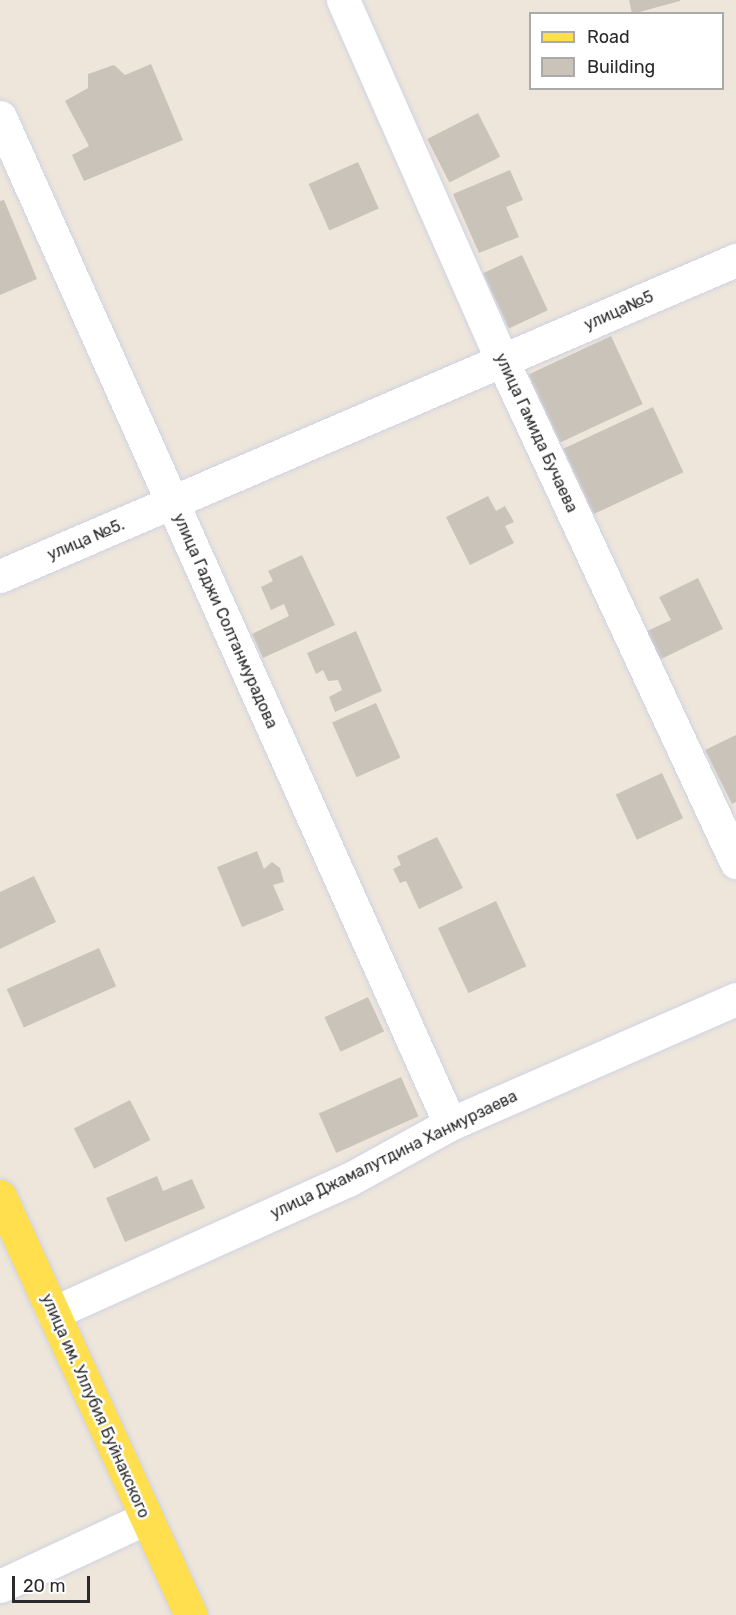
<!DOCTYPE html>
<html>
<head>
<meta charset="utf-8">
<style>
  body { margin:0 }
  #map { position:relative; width:736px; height:1615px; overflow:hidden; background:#eee6da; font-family:Rubik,sans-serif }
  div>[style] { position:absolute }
  .building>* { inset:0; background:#c9c3ba; transform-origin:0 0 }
  .roads { filter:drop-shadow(0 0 2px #cfd2e4) drop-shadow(0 0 2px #cfd2e4) }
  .minor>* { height:33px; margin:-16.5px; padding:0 16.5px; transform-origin:16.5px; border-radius:16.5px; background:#fff }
  .major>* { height:33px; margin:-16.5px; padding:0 16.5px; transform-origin:16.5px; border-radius:16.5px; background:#ffdf4e }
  span { translate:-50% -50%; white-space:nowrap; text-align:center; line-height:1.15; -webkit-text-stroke:5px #fff; paint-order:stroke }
  .street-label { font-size:16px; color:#2a2a2a }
  .legend { position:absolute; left:529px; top:12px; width:195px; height:78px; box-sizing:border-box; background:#fff; border:2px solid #aaa; margin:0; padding:8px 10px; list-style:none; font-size:18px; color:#2a2a2a }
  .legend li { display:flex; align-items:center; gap:12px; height:30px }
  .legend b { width:30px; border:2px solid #aaa }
  .scale { position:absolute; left:12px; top:1576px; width:78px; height:27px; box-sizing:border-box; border:3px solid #2a2a2a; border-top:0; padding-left:8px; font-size:18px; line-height:21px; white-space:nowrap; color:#2a2a2a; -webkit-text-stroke:4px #fff; paint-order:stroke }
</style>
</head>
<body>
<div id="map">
  <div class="building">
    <i style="clip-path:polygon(629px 0,680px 0,680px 1px,632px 14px)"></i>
    <i style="clip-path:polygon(151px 64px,183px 140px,84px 181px,72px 155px,89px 146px,65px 101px,88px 88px,88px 74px,114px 65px,125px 75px)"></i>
    <i style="left:478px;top:113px;width:49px;height:57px;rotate:63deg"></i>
    <i style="left:358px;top:162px;width:51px;height:54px;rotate:66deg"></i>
    <i style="clip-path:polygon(510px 170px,523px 200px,506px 207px,519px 237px,479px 253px,453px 194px)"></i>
    <i style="clip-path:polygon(4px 200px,37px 279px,0 295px,0 201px)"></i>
    <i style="left:522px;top:255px;width:61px;height:43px;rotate:65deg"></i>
    <i style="left:611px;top:336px;width:75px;height:91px;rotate:65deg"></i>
    <i style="left:653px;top:407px;width:72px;height:99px;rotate:65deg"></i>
    <i style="clip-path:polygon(488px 496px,496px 511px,505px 506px,514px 522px,505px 526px,514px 543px,470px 565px,446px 517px)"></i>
    <i style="clip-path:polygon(302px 555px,335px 625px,263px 658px,252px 634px,289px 616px,284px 604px,271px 610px,261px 587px,273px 581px,268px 571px)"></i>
    <i style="clip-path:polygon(698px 578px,723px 629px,659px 660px,645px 632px,671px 620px,659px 597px)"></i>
    <i style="clip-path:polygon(356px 631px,382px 691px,335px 712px,329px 697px,342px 690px,338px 680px,328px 681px,323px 670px,316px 674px,307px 653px)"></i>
    <i style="left:376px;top:703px;width:60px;height:48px;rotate:66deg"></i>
    <i style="clip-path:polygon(736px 735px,736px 802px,732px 804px,705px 750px)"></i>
    <i style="left:662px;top:773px;width:50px;height:51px;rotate:65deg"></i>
    <i style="clip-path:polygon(437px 837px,463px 888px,419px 909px,406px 881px,400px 883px,393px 869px,401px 865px,397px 856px)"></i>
    <i style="clip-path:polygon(257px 851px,264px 869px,272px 862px,280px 868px,284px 882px,273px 885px,284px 910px,242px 927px,217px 867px)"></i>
    <i style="clip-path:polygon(34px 876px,56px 922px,0 949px,0 892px)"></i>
    <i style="left:496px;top:901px;width:72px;height:64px;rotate:65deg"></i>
    <i style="left:99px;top:948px;width:42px;height:101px;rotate:66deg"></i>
    <i style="left:368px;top:997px;width:38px;height:48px;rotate:65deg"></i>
    <i style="left:401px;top:1077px;width:43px;height:90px;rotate:66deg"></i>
    <i style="left:130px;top:1100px;width:45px;height:63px;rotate:63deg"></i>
    <i style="clip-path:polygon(157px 1176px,163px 1191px,192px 1179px,205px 1208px,125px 1242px,106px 1198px)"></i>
  </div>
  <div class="roads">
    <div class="minor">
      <i style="left:343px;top:0;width:396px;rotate:66.2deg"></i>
      <i style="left:503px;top:362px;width:552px;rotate:65.01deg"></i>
      <i style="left:0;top:117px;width:1103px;rotate:65.92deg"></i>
      <i style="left:0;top:576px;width:801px;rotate:-23.24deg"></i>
      <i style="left:53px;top:1313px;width:324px;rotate:-24.3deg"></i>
      <i style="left:348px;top:1180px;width:116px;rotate:-28.8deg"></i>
      <i style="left:450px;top:1124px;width:312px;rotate:-23.6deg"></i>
      <i style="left:0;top:1586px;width:161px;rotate:-25deg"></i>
    </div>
    <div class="major">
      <i style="left:0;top:1196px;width:460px;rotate:65.5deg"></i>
    </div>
  </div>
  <div class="street-label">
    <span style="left:619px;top:311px;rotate:-24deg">улица№5</span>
    <span style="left:536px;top:433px;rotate:65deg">улица Гамида Бучаева</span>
    <span style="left:86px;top:540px;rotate:-23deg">улица №5.</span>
    <span style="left:225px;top:621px;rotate:66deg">улица Гаджи Солтанмурадова</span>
    <span style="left:394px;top:1155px;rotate:-26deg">улица Джамалутдина Ханмурзаева</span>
    <span style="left:95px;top:1406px;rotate:66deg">улица им. Уллубия Буйнакского</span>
  </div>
  <ul class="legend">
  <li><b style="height:8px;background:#ffdf4e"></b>Road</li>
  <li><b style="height:16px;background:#c9c3ba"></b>Building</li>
  </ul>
  <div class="scale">20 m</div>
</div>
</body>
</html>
